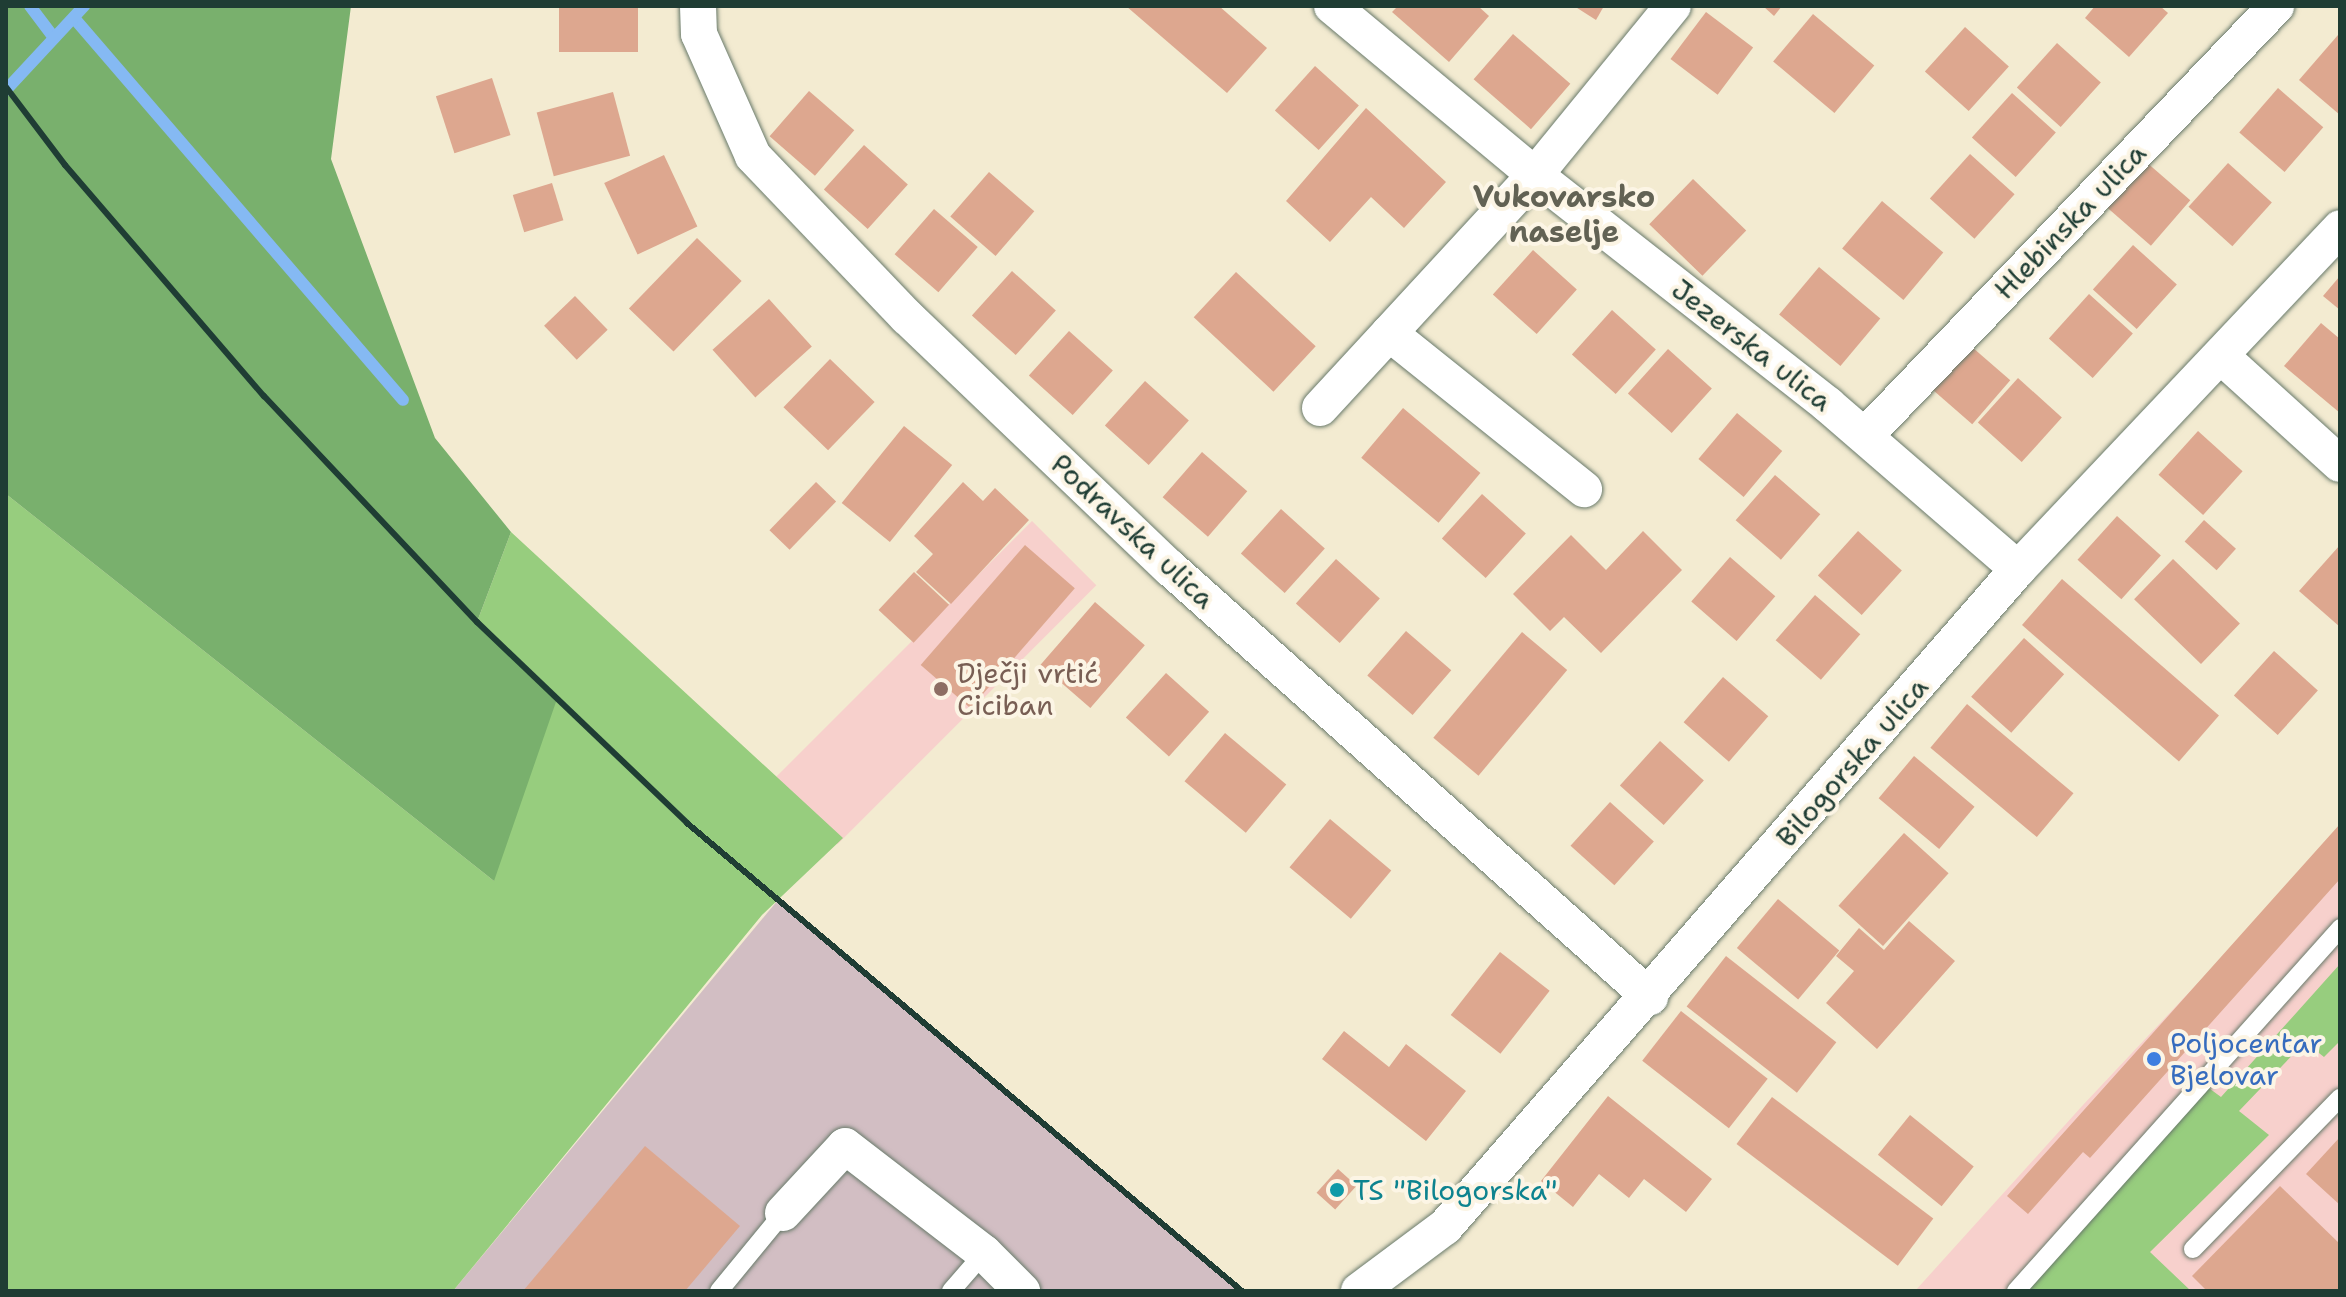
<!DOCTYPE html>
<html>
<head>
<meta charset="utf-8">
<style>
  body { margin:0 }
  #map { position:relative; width:2346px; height:1297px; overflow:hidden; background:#f3ebd1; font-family:"Shantell Sans",sans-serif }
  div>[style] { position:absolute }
  .built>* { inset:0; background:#f7d0cc; transform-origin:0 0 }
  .industrial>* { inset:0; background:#d2bec3 }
  .green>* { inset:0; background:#97cd7e }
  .forest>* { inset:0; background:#79b06d }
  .stream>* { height:12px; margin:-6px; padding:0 6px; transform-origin:6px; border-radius:6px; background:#85b9f3 }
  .building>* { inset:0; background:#dda78f; transform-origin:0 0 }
  .roads { filter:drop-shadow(0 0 2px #697a6b) drop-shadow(0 0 2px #697a6b) }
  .lane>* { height:18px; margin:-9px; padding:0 9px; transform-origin:9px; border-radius:9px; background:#fff }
  .street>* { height:36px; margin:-18px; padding:0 18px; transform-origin:18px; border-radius:18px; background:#fff }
  .rail>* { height:6px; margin:-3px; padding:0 3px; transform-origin:3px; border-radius:3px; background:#1f3d34 }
  .dots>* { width:22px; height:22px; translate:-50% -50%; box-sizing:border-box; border:4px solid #fcf5e5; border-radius:50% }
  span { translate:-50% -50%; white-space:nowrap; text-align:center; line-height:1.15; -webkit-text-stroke:8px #fcf5e5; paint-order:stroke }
  .street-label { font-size:28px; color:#1f3d34 }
  .education-label { font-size:28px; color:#785e54 }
  .left { translate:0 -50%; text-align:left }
  .shop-label { font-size:28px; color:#366cbe }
  .culture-label { font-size:28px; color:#0d838f }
  .neighbourhood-label { font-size:30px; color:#626254; font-weight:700 }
  .frame { position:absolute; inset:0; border:8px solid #1f3d34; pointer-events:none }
</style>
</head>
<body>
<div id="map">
  <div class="built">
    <i style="left:1032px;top:521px;width:91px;height:366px;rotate:45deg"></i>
    <i style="clip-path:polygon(2340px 832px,2340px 1291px,1915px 1291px,2083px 1105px)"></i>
  </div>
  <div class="industrial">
    <i style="clip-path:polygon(778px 900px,1242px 1291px,453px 1291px)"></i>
  </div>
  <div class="green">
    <i style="clip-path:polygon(6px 494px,494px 881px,477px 622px,511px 532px,843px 838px,762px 915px,453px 1291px,6px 1291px)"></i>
    <i style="clip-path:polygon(2340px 964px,2340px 1041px,2324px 1057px,2305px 1042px,2239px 1111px,2269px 1135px,2150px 1252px,2191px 1291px,2016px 1291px,2202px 1083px,2221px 1097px)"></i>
  </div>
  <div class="forest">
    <i style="clip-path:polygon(6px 6px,351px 6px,331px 159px,435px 438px,511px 532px,477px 622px,557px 699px,494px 881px,6px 494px)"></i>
  </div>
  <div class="stream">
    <i style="left:30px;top:6px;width:40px;rotate:53deg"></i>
    <i style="left:74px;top:18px;width:504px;rotate:49.26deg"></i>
    <i style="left:6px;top:90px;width:115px;rotate:-47.1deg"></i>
  </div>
  <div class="building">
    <i style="left:559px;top:6px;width:79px;height:46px"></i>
    <i style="clip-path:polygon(1126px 6px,1219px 6px,1267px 48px,1227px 93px)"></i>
    <i style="clip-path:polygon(1398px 6px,1478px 6px,1489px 16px,1449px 62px,1392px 12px)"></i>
    <i style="clip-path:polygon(1574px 6px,1604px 6px,1596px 20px)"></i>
    <i style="clip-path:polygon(1763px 6px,1782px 6px,1774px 16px)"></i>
    <i style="clip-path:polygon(2095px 6px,2160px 6px,2168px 13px,2129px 57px,2085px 18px)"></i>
    <i style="left:1706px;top:12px;width:59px;height:59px;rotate:37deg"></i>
    <i style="left:1813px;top:14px;width:80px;height:62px;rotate:40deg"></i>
    <i style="left:1965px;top:27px;width:59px;height:60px;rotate:42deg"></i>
    <i style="left:1513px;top:34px;width:76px;height:60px;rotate:41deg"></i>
    <i style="clip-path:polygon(2338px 35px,2340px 36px,2340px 115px,2299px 80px)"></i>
    <i style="left:2057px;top:43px;width:59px;height:60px;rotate:42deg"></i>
    <i style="left:1315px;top:66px;width:59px;height:60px;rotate:42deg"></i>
    <i style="left:492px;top:78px;width:60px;height:59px;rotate:72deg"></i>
    <i style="left:2278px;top:88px;width:60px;height:59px;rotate:41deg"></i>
    <i style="left:809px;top:91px;width:60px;height:60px;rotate:41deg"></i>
    <i style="left:613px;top:92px;width:66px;height:79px;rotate:75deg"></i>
    <i style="left:2012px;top:93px;width:59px;height:60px;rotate:42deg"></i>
    <i style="clip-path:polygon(1366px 108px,1446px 182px,1404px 228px,1371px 197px,1330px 242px,1286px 201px)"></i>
    <i style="left:864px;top:145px;width:59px;height:60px;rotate:42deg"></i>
    <i style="left:1970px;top:154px;width:60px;height:60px;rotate:42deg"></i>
    <i style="left:664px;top:155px;width:79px;height:66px;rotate:65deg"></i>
    <i style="left:2145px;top:161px;width:60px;height:60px;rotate:41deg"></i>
    <i style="left:2228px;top:163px;width:59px;height:59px;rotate:42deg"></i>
    <i style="left:989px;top:172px;width:60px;height:59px;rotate:41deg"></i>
    <i style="left:1693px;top:179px;width:74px;height:63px;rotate:44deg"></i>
    <i style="left:552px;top:183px;width:39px;height:41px;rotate:73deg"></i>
    <i style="left:1882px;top:201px;width:80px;height:62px;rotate:40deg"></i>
    <i style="left:934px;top:209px;width:58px;height:60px;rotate:41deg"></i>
    <i style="left:697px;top:238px;width:62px;height:98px;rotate:44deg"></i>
    <i style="left:2133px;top:245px;width:59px;height:60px;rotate:42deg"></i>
    <i style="left:1533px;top:250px;width:59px;height:60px;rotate:42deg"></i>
    <i style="left:1819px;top:267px;width:80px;height:62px;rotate:40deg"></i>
    <i style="left:1012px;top:271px;width:59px;height:60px;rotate:42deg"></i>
    <i style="left:1236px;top:272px;width:109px;height:62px;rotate:43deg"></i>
    <i style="clip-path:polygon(2340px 276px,2340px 310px,2323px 296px)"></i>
    <i style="left:2089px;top:294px;width:59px;height:60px;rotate:42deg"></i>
    <i style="left:575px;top:296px;width:47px;height:43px;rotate:46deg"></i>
    <i style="left:769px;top:299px;width:64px;height:76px;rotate:48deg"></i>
    <i style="left:1612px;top:310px;width:59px;height:60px;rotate:42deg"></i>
    <i style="clip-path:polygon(2321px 323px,2340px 339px,2340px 413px,2284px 366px)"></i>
    <i style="left:1069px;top:331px;width:59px;height:60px;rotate:42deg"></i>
    <i style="left:1965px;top:341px;width:60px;height:58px;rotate:41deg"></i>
    <i style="left:1668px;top:349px;width:59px;height:60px;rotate:42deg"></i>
    <i style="left:830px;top:359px;width:62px;height:67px;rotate:44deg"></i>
    <i style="left:2018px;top:378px;width:59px;height:60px;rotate:42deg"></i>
    <i style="left:1145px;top:381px;width:59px;height:60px;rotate:42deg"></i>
    <i style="left:1403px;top:408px;width:101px;height:65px;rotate:40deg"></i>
    <i style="left:1737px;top:413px;width:59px;height:60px;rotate:40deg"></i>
    <i style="left:904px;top:426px;width:62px;height:99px;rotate:39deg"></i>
    <i style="left:2198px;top:431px;width:60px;height:59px;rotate:42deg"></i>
    <i style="left:1202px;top:452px;width:60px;height:60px;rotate:41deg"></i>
    <i style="left:1775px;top:475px;width:60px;height:60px;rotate:41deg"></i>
    <i style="left:816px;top:482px;width:28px;height:67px;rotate:44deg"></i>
    <i style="clip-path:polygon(963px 482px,983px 501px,995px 488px,1029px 520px,951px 604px,916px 572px,933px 554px,914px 536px)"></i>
    <i style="left:1482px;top:494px;width:59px;height:60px;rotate:42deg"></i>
    <i style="left:1281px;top:509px;width:59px;height:60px;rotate:42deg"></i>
    <i style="left:2117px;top:516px;width:59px;height:59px;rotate:42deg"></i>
    <i style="left:2204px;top:520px;width:43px;height:29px;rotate:42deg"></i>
    <i style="clip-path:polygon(1643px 531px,1682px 570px,1601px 653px,1564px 617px,1550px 631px,1513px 594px,1571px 535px,1606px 570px)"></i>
    <i style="left:1858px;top:531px;width:59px;height:60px;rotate:42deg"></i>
    <i style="left:1025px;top:545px;width:66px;height:159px;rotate:41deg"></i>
    <i style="clip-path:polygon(2340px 545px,2340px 627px,2299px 591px)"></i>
    <i style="left:1730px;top:557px;width:60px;height:59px;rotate:41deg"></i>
    <i style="left:1336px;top:559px;width:59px;height:60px;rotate:42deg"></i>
    <i style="left:2173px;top:559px;width:93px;height:56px;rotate:44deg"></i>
    <i style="left:914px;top:572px;width:48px;height:52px;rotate:43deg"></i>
    <i style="left:2062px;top:579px;width:208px;height:61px;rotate:41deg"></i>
    <i style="left:1815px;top:595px;width:60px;height:60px;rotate:41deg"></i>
    <i style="left:1095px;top:602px;width:66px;height:83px;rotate:41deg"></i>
    <i style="left:1406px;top:631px;width:60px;height:59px;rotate:41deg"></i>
    <i style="left:1522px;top:632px;width:59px;height:138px;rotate:40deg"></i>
    <i style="left:2024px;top:638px;width:54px;height:79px;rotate:42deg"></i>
    <i style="left:2274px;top:651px;width:59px;height:60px;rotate:42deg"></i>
    <i style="left:1166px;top:673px;width:58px;height:60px;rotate:42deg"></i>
    <i style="left:1723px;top:677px;width:60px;height:60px;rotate:41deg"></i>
    <i style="left:1967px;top:704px;width:139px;height:57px;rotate:40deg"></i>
    <i style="left:1225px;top:733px;width:80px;height:63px;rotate:40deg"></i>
    <i style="left:1660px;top:741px;width:59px;height:60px;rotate:42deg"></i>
    <i style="left:1914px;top:756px;width:79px;height:55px;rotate:40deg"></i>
    <i style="left:1610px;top:802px;width:59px;height:59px;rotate:42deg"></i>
    <i style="left:1330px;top:819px;width:80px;height:63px;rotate:40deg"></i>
    <i style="clip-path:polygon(2340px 824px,2340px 879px,2090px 1158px,2083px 1152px,2028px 1214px,2007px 1196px)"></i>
    <i style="left:1904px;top:833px;width:60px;height:98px;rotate:42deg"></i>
    <i style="left:1778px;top:899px;width:80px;height:64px;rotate:40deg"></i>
    <i style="clip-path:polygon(1909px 921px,1955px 961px,1877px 1049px,1826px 1003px,1854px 971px,1836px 956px,1859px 928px,1884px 950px)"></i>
    <i style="left:1500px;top:952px;width:63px;height:80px;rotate:38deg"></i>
    <i style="left:1726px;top:956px;width:140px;height:64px;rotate:38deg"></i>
    <i style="left:1681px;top:1011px;width:110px;height:63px;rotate:38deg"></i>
    <i style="clip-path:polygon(1344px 1031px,1389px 1067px,1406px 1044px,1466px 1091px,1426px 1141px,1322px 1059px)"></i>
    <i style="clip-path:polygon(1608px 1096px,1712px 1179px,1686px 1212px,1644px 1179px,1629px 1198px,1599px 1174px,1573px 1207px,1541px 1181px)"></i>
    <i style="left:1772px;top:1097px;width:202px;height:59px;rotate:37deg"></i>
    <i style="left:1910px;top:1115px;width:82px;height:51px;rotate:39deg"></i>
    <i style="clip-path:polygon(2340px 1137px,2340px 1205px,2306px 1174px)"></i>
    <i style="clip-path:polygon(645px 1146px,740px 1226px,685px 1291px,523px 1291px)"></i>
    <i style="left:1338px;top:1169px;width:25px;height:32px;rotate:42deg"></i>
    <i style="clip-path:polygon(2280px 1186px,2340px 1244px,2340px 1291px,2207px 1291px,2192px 1276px)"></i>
  </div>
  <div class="roads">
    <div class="lane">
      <i style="left:2193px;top:1249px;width:211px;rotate:-45.8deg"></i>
      <i style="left:719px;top:1291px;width:101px;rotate:-50.6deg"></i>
      <i style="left:951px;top:1291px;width:50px;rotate:-49deg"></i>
      <i style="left:2016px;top:1291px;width:487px;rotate:-48.2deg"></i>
    </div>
    <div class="street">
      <i style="left:698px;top:6px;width:28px;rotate:88deg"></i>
      <i style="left:699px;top:34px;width:133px;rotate:66.1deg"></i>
      <i style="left:753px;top:156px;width:223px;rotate:46.3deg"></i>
      <i style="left:907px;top:317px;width:364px;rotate:43.7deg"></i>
      <i style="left:1170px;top:568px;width:644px;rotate:41.79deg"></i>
      <i style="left:1332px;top:6px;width:264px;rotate:39.8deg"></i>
      <i style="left:1535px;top:175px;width:372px;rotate:38.1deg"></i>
      <i style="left:1828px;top:405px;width:251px;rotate:40.8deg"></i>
      <i style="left:1389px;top:333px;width:250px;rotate:38.7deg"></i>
      <i style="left:2222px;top:357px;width:159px;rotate:42.2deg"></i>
      <i style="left:1320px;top:408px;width:317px;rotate:-47.3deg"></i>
      <i style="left:1535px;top:175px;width:218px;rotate:-50.8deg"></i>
      <i style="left:1865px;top:436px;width:595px;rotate:-46.29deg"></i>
      <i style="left:783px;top:1213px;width:91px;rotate:-47.2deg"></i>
      <i style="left:845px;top:1146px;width:175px;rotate:37.6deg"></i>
      <i style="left:984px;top:1253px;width:54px;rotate:45deg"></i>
      <i style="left:1359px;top:1291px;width:107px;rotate:-36.7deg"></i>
      <i style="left:1445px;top:1227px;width:873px;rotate:-48.95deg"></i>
      <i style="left:2018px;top:569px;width:469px;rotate:-46.6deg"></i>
    </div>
  </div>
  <div class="rail">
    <i style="left:6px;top:87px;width:98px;rotate:52.9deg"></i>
    <i style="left:65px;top:165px;width:305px;rotate:49.3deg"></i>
    <i style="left:264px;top:396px;width:311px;rotate:46.7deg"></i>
    <i style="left:477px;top:622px;width:291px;rotate:43.7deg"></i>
    <i style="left:687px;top:823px;width:726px;rotate:40.14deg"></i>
  </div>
  <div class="dots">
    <i style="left:941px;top:689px;background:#8d6e63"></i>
    <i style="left:2154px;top:1059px;background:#3f7fe0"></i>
    <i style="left:1337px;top:1190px;background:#0f9aa8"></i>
  </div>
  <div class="street-label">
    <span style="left:2070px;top:221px;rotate:-46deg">Hlebinska ulica</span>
    <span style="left:1752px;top:345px;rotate:38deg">Jezerska ulica</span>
    <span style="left:1133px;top:531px;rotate:43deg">Podravska ulica</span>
    <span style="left:1852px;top:762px;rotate:-49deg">Bilogorska ulica</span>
  </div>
  <div class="education-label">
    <span class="left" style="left:957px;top:689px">Dječji vrtić<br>Ciciban</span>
  </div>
  <div class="shop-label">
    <span class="left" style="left:2170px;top:1059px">Poljocentar<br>Bjelovar</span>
  </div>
  <div class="culture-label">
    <span class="left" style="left:1353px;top:1190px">TS "Bilogorska"</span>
  </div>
  <div class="neighbourhood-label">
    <span style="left:1564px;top:214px">Vukovarsko<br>naselje</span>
  </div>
  <div class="frame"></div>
</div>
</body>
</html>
